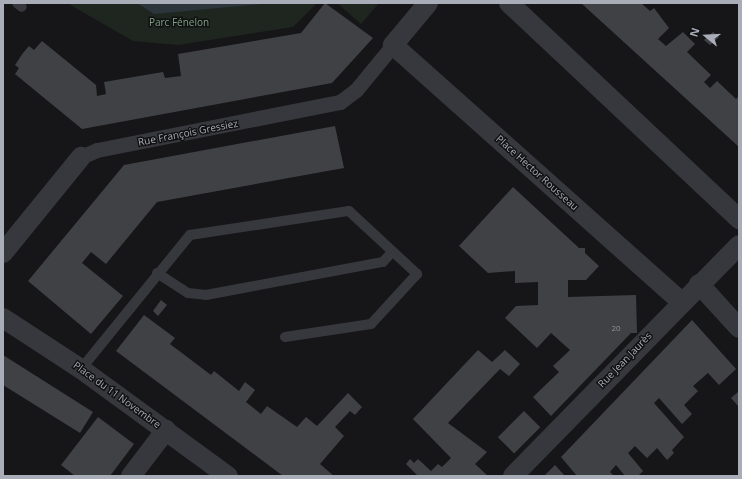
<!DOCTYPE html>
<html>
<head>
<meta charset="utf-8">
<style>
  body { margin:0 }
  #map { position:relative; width:742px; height:479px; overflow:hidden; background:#161618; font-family:"Open Sans",sans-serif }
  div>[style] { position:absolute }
  .green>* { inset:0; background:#1e261f }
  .water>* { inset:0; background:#2c353c }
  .building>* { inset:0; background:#404145; transform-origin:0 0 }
  .service>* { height:10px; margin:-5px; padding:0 5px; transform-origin:5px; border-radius:5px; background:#37383d }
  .pedestrian>* { height:15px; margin:-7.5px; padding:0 7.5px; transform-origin:7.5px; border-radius:7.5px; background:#37383d }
  .minor>* { height:20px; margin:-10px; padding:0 10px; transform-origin:10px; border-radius:10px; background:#37383d }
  span { translate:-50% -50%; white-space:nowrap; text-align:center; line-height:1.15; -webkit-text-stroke:3px #111113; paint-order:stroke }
  .number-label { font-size:8px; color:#8e929b }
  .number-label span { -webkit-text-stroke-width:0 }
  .park-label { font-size:10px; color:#7fa381 }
  .street-label { font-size:10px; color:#a8adb8 }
  .frame { position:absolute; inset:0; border:4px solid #a8adb8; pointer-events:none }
  .north { position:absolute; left:686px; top:16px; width:40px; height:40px; -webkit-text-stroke:3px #111113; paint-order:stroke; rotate:288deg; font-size:11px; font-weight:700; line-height:16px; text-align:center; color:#a8adb8 }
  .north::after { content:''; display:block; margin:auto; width:14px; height:18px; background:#a8adb8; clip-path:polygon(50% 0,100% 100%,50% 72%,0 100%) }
</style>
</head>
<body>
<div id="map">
  <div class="green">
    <i style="clip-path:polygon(67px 3px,317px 3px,293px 27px,178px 45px,133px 41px)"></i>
    <i style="clip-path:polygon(337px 3px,379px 3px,361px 24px)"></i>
  </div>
  <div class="water">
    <i style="clip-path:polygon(137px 3px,273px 3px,154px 14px)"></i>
  </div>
  <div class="building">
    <i style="clip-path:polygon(325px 3px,373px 38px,332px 83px,82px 129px,15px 74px,19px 68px,15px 65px,23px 53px,29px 46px,34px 50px,42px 41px,96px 85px,97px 96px,106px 94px,104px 82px,163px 72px,165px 78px,181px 76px,178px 54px,301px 33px)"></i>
    <i style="clip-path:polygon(581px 3px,641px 3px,650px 11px,654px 8px,669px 28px,658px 39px,666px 46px,683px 32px,695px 44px,687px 52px,711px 75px,704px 82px,710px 88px,717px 81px,736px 99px,739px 96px,739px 147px)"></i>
    <i style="clip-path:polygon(713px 32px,719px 37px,710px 45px,704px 40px)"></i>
    <i style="clip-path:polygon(335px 126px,344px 168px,157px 202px,106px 264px,91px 252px,82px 263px,123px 296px,91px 334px,28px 281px,124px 165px)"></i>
    <i style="clip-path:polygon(513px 187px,579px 248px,585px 248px,585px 253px,599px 266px,586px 280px,568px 280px,568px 297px,636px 295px,637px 333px,631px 333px,551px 416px,533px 397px,559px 372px,553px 366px,570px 350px,551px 333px,537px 348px,505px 318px,516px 306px,538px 305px,538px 282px,515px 283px,515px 271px,488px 273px,459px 246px)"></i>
    <i style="clip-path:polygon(161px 300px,167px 305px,158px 316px,153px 311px)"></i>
    <i style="clip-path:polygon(144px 315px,175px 338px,170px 344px,211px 375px,214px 371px,239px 391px,245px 382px,255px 390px,246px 402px,261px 414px,267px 406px,297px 427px,306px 417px,317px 426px,348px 393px,362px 407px,355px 415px,350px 411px,335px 427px,344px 436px,320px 464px,334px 476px,283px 476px,116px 351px)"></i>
    <i style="clip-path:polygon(692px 320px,736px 369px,719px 385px,708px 373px,693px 386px,698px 391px,684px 405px,692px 414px,682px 424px,659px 398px,654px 403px,684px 437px,672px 450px,674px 453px,667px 460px,657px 448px,647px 458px,635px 446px,628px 453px,643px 471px,638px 476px,625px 476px,616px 465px,610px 472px,614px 476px,577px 476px,561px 457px)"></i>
    <i style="clip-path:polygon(478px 350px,492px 362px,505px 350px,520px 364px,509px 376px,500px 369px,448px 423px,487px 452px,475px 464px,488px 476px,418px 476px,406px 464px,410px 459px,414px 463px,418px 459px,431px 471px,438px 464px,442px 467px,451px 458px,413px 419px)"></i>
    <i style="clip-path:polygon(3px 355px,93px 412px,80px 433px,3px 385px)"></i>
    <i style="clip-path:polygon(739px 391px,739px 405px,738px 406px,731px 398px)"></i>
    <i style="left:524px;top:411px;width:23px;height:37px;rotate:45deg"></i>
    <i style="clip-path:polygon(98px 417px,134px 444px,110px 476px,75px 476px,61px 465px)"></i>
    <i style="clip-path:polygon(555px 465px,565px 476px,544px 476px)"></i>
  </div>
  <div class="service">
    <i style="left:17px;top:3px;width:6px;rotate:39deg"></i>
    <i style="left:157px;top:273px;width:37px;rotate:33deg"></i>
    <i style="left:188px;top:293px;width:18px;rotate:6deg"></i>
    <i style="left:206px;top:295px;width:180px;rotate:-10.6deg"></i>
    <i style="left:383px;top:262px;width:13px;rotate:-48deg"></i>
    <i style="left:81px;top:369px;width:173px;rotate:-50.9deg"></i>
    <i style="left:190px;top:235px;width:161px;rotate:-8.6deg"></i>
    <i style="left:349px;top:211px;width:93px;rotate:42.8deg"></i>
    <i style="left:417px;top:274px;width:68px;rotate:132.6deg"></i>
    <i style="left:371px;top:324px;width:87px;rotate:171.4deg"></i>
  </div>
  <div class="pedestrian">
    <i style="left:81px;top:157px;width:17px;rotate:-24deg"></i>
    <i style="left:97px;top:150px;width:248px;rotate:-11.2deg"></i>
    <i style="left:340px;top:102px;width:20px;rotate:-37deg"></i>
    <i style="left:356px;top:90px;width:58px;rotate:-50.6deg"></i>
  </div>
  <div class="minor">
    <i style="left:428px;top:3px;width:55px;rotate:129.8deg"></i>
    <i style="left:393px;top:45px;width:386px;rotate:41.7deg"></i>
    <i style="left:509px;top:3px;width:316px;rotate:43.2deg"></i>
    <i style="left:3px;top:253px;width:124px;rotate:-50.9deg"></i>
    <i style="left:699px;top:284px;width:59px;rotate:47.7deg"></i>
    <i style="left:3px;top:318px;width:93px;rotate:33.2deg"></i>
    <i style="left:81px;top:369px;width:182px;rotate:36.1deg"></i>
    <i style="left:131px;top:476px;width:58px;rotate:-52.7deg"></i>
    <i style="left:513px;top:476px;width:323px;rotate:-45.6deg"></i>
  </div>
  <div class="number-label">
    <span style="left:616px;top:328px">20</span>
  </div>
  <div class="park-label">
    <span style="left:179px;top:23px">Parc Fénelon</span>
  </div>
  <div class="street-label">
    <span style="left:188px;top:133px;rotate:-11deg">Rue François Gressiez</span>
    <span style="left:537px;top:173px;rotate:42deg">Place Hector Rousseau</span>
    <span style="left:625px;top:360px;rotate:-46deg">Rue Jean Jaurès</span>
    <span style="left:117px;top:395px;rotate:36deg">Place du 11 Novembre</span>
  </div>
  <div class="frame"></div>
  <div class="north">N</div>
</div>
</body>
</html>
